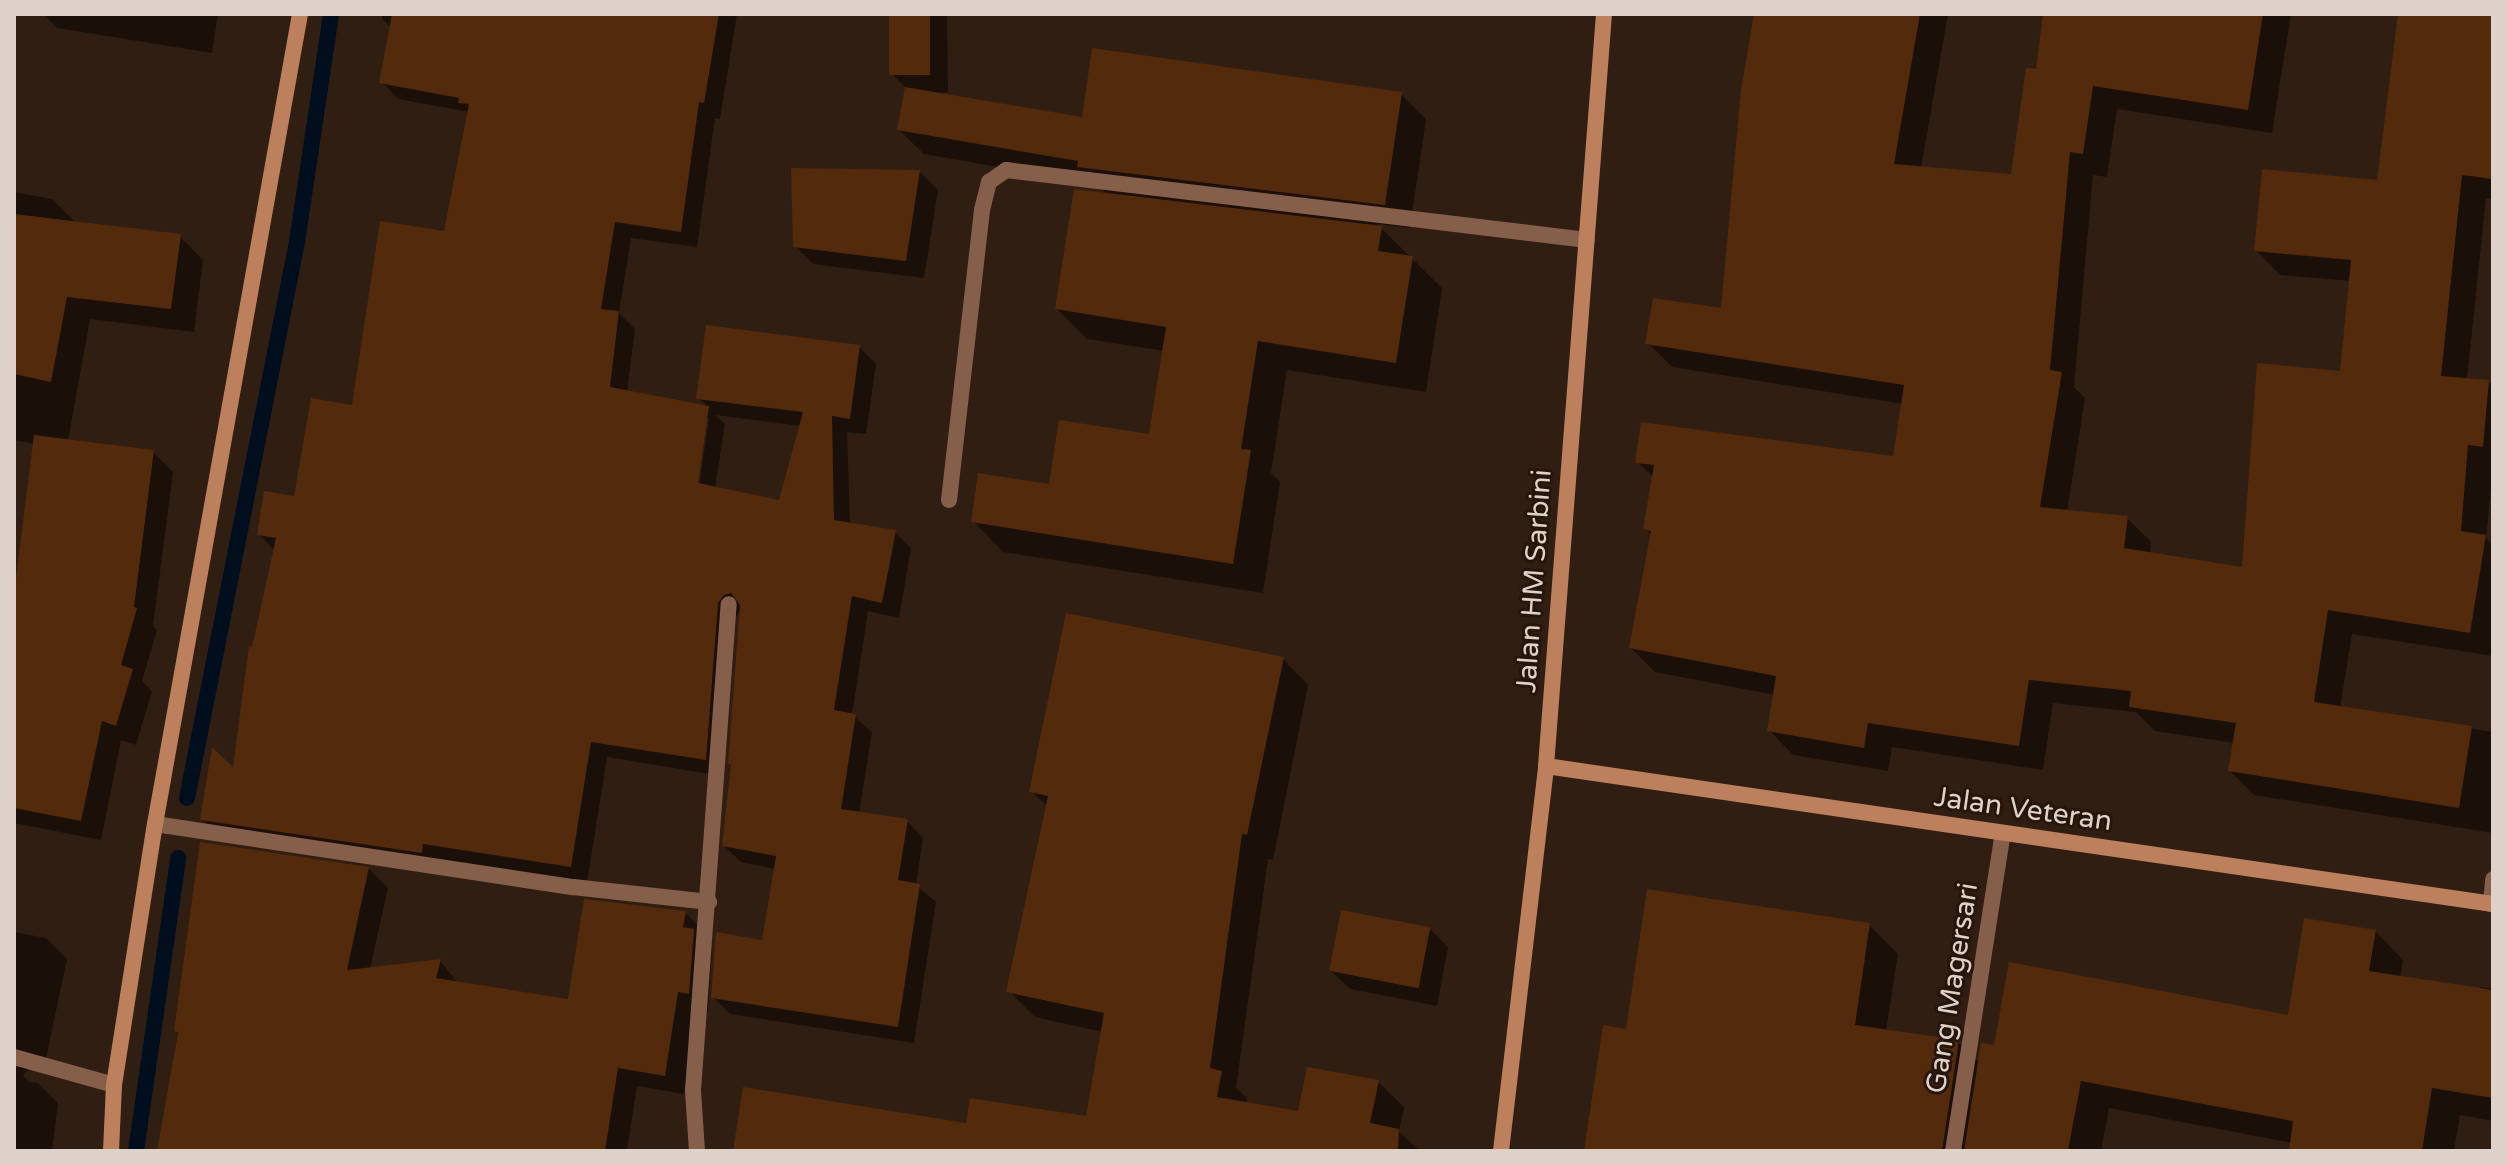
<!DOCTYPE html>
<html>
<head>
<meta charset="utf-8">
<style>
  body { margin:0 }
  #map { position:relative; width:2507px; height:1165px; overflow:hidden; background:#311e12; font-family:"Varela Round",sans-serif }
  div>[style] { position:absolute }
  .shadow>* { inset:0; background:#0007 }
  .stream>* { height:16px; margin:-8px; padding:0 8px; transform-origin:8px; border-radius:8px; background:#000e1d }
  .building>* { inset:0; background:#532a0c; transform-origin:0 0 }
  .street>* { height:16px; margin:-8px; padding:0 8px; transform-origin:8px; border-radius:8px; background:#855f4a }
  .secondary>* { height:16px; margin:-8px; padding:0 8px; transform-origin:8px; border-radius:8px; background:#bd805d }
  span { translate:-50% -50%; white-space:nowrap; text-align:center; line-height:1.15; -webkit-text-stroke:6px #271509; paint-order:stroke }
  .street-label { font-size:28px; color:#ded1c9 }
  .frame { position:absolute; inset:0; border:16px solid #ded1c9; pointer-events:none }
</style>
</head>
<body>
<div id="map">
  <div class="shadow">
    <i style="clip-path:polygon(43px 14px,218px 14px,212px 53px,57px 28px)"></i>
    <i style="clip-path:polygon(evenodd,382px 14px,737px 14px,720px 119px,715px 118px,697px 247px,631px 238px,619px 313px,635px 329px,627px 392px,708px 407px,698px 398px,859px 347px,876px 364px,866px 434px,847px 432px,850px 524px,895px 532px,911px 548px,899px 618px,868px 611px,852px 715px,872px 732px,859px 814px,907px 821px,923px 838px,916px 885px,936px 902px,914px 1043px,730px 1014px,713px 997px,764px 942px,776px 869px,741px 862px,724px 846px,733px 766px,742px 608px,734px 620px,722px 776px,607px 757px,587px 883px,219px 836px,202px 819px,235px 771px,253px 649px,275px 551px,259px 534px,296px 498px,353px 407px,445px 233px,469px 112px,398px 99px,382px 82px,392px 28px,382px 19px,382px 14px,715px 415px,801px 426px,781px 502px,715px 488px,725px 424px,715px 415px,382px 14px,705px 418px,709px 418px,698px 493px,694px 492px,705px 418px)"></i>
    <i style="clip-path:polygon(891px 14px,947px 14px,948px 92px,936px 94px,1084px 119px,1401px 94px,1426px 119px,1410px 228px,1377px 224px,1442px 288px,1426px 392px,1287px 370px,1271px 473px,1280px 482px,1263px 593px,1003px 552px,973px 521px,1151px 437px,1165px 351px,1087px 339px,1057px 309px,1108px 195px,1096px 184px,924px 154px,899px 130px,906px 88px,892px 74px)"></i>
    <i style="clip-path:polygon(1756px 14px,1948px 14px,1921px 168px,2012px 176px,2038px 72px,2045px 14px,2291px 14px,2272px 133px,2117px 109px,2107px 177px,2093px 175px,2074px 387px,2085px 398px,2067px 512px,2127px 518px,2151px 542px,2150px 554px,2244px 569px,2342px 373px,2351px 281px,2280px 275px,2256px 250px,2379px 182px,2400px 14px,2493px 15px,2493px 199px,2486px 198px,2467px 380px,2488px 382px,2493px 386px,2493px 468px,2486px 538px,2493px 545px,2493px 656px,2352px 634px,2340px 708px,2493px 732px,2493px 833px,2254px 795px,2230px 771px,2234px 743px,2155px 731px,2136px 712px,2053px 703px,2043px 770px,1892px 747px,1888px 771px,1793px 755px,1769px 730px,1775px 695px,1655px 672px,1631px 648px,1652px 536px,1645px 528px,1654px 478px,1638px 462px,1895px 458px,1903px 404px,1672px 367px,1648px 343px,1723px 311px)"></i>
    <i style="clip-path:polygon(920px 172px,938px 190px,924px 278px,813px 264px,795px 246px)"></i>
    <i style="clip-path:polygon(14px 192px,52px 199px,77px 224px,180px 236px,203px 260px,194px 332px,90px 319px,68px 441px,153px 452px,173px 472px,153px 626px,157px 630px,142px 681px,152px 691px,136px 745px,121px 740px,101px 840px,14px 823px,14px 587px,17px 588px,35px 444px,14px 440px)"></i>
    <i style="clip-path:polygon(1283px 659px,1308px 685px,1273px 860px,1268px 859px,1236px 1088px,1247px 1098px,1246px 1104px,1300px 1113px,1378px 1082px,1404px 1107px,1399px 1132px,1420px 1151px,735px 1151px,968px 1125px,1088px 1118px,1103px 1032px,1035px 1017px,1009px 991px,1048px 807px,1031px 791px)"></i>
    <i style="clip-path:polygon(202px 844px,369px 869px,388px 888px,370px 969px,440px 961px,458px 983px,569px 1001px,685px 912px,704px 932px,703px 941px,712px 950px,708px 1012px,697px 1011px,684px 1094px,637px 1086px,627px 1151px,159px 1151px,168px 1104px)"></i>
    <i style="clip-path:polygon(1869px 925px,1898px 954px,1886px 1031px,1958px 1042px,1980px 1063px,1995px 1047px,2290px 1017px,2375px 931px,2403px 960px,2400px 978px,2480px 990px,2481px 987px,2493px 989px,2493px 1121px,2460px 1115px,2454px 1151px,2291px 1151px,2292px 1143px,2109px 1108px,2101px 1151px,1587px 1151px,1628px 1031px)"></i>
    <i style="clip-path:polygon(1430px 929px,1448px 947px,1437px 1006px,1350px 989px,1331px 971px)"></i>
    <i style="clip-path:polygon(14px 932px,46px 938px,67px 959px,44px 1068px,31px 1066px,23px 1076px,29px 1082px,38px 1083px,58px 1103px,52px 1151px,14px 1151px)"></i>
  </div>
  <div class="stream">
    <i style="left:187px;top:798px;width:567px;rotate:-78.81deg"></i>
    <i style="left:297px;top:242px;width:231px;rotate:-81.5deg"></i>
    <i style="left:136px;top:1151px;width:296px;rotate:-81.8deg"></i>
  </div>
  <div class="building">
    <i style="clip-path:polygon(392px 14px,719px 14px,704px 103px,699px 102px,681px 232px,615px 222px,601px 309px,619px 311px,610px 387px,709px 406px,698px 483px,779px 500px,803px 412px,696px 399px,706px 325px,860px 345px,850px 419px,832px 416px,834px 520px,896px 530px,882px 603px,852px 596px,834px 710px,856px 714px,841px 809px,908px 819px,898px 880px,920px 884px,898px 1027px,711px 998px,716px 932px,762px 940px,776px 856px,722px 846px,731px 764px,728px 764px,740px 605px,731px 593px,724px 595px,718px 603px,706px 760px,591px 742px,571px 867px,423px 844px,422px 853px,200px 820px,212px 747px,233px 767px,249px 646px,252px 647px,276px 538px,257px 535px,264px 491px,294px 496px,311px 398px,352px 405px,380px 221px,444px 231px,469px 104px,458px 103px,459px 98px,379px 83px)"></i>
    <i style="left:889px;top:14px;width:41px;height:61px"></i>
    <i style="clip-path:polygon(1754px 14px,1920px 14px,1894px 164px,2011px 174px,2026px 68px,2036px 69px,2043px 14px,2263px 14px,2248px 110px,2093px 86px,2083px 154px,2070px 152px,2050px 370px,2062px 372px,2040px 507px,2128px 516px,2124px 548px,2242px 567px,2257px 363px,2340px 371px,2351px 260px,2254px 251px,2262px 169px,2377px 180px,2398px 14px,2493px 14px,2493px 179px,2462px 175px,2441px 376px,2489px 380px,2483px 447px,2468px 445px,2461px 531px,2486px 535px,2470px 633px,2328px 610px,2314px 702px,2472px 726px,2459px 808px,2228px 771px,2236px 723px,2129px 707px,2131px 691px,2029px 680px,2019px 746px,1868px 723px,1864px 748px,1767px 731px,1776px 676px,1629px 648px,1651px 531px,1643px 529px,1654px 465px,1635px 463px,1641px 422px,1893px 456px,1904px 385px,1645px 344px,1653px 298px,1721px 308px,1741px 90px)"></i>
    <i style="clip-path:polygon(1092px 48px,1402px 92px,1385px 205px,1077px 167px,1078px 161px,897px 130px,905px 87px,1082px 117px)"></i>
    <i style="clip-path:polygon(791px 168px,920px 170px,906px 261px,793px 247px)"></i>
    <i style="clip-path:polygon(1074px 189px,1382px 226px,1378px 251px,1413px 256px,1396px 363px,1258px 341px,1241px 449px,1251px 450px,1233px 564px,971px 522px,978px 473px,1049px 484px,1059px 420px,1149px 434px,1166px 327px,1055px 309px)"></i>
    <i style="clip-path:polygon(14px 214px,181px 234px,171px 309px,67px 297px,51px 382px,14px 374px)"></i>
    <i style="clip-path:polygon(34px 435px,154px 450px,134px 607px,137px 608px,121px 665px,133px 669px,116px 726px,102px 721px,81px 821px,14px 808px,14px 594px)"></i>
    <i style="clip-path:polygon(1066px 613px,1284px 657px,1247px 835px,1242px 834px,1210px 1068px,1222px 1071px,1217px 1097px,1298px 1111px,1307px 1067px,1379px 1080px,1370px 1123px,1399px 1129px,1398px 1151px,733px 1151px,743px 1087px,966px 1123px,970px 1098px,1086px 1116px,1104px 1013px,1006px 992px,1048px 796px,1029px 792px)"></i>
    <i style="clip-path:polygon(200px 842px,369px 867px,347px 970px,441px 959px,436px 978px,568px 999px,584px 899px,686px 911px,683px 927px,694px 929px,689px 994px,678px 992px,665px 1076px,618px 1068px,605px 1151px,157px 1151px,178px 1032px,174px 1031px)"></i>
    <i style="clip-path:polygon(1647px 889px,1870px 923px,1855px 1025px,1959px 1040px,1942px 1151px,1584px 1151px,1603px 1025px,1626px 1029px)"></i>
    <i style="left:1341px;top:910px;width:91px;height:62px;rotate:11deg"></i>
    <i style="clip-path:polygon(2304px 918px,2376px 930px,2369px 971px,2493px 990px,2493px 1098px,2432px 1088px,2422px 1151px,2289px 1151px,2293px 1121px,2081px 1081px,2068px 1151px,1964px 1151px,1981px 1043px,1994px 1045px,2009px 962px,2288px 1015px)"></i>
  </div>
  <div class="street">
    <i style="left:949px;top:500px;width:292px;rotate:-83.5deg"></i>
    <i style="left:982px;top:210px;width:29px;rotate:-76deg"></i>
    <i style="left:989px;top:182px;width:21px;rotate:-35deg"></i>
    <i style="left:1006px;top:170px;width:585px;rotate:6.87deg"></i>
    <i style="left:155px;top:824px;width:423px;rotate:8.6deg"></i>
    <i style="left:573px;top:887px;width:137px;rotate:6.3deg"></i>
    <i style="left:2491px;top:904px;width:25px;rotate:-85deg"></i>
    <i style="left:14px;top:1057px;width:104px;rotate:15.6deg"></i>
    <i style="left:697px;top:1151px;width:61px;rotate:-93.8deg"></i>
    <i style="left:693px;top:1090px;width:487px;rotate:-85.8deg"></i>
    <i style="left:1953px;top:1151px;width:322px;rotate:-81.1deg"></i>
  </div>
  <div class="secondary">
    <i style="left:1546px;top:766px;width:957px;rotate:8.29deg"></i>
    <i style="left:111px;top:1151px;width:66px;rotate:-87.4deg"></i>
    <i style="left:114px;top:1085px;width:264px;rotate:-81.1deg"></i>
    <i style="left:155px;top:824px;width:823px;rotate:-79.85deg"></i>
    <i style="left:1501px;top:1151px;width:388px;rotate:-83.3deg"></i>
    <i style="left:1546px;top:766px;width:754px;rotate:-85.59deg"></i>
  </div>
  <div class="street-label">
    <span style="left:1534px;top:581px;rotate:-86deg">Jalan HM Sarbini</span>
    <span style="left:2023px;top:809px;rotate:8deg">Jalan Veteran</span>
    <span style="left:1952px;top:988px;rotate:-81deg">Gang Magersari</span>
  </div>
  <div class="frame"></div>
</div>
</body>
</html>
